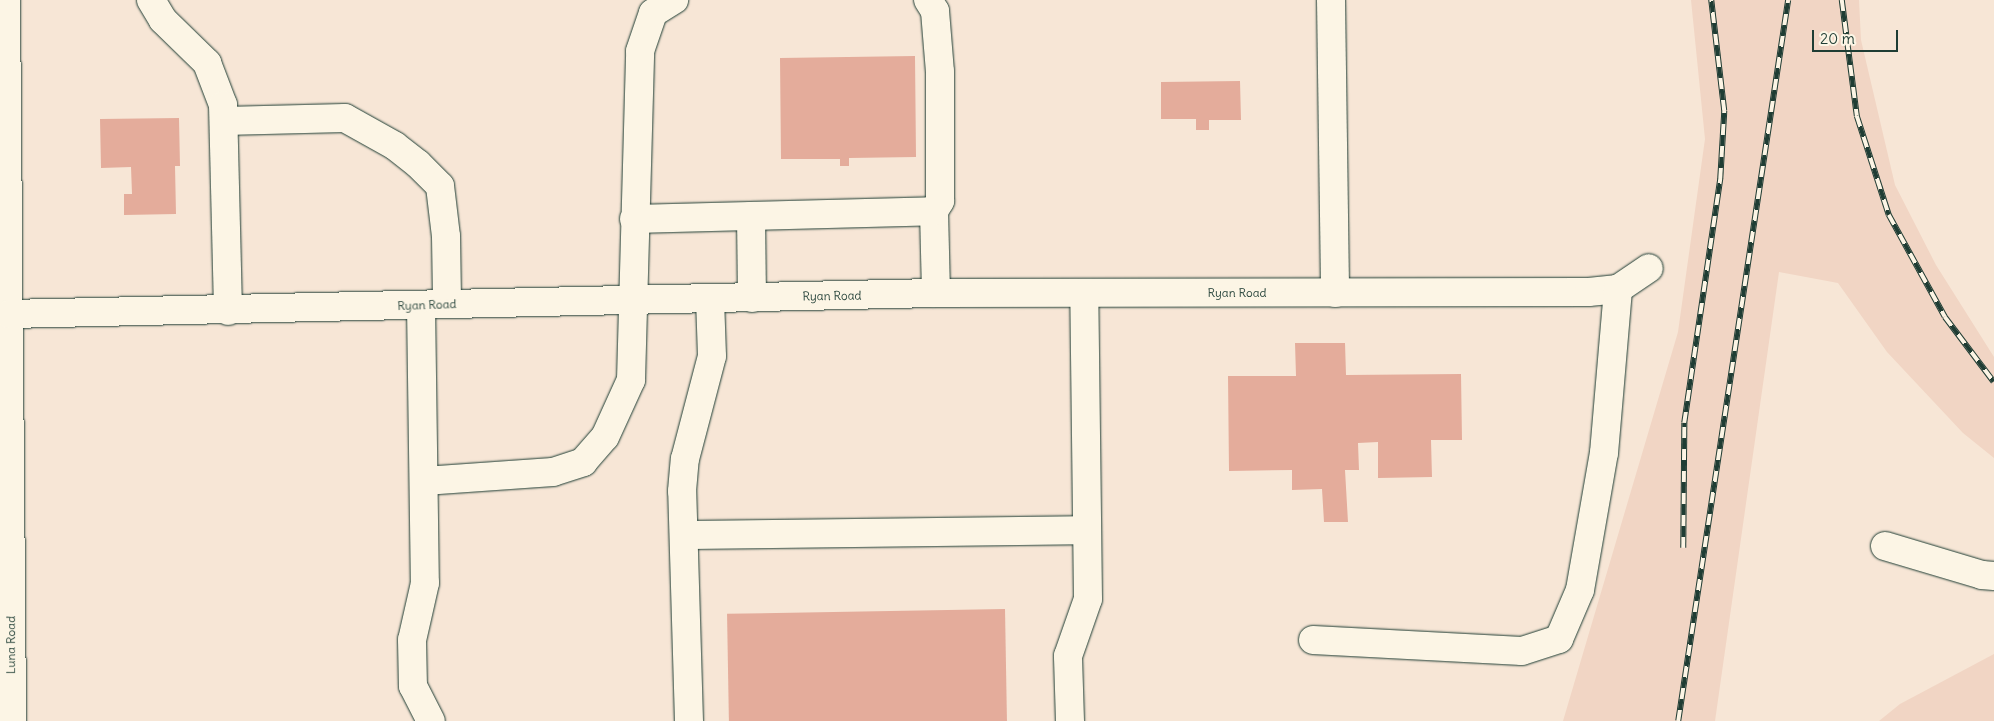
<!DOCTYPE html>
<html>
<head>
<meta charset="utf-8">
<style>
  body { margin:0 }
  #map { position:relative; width:1994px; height:721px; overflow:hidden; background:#f7e6d6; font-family:Delius,sans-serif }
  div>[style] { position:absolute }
  .built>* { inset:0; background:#f1d5c4 }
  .building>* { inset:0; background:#e4ac9b; transform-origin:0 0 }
  .roads { filter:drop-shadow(0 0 1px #1f3d34) drop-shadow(0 0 1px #1f3d34) }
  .minor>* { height:28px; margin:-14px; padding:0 14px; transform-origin:14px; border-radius:14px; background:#fcf5e5 }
  .rail>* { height:5.5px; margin-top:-2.75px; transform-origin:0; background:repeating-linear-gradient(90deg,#fcf5e5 0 11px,#1f3d34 0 22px); box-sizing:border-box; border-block:1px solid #1f3d34 }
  span { translate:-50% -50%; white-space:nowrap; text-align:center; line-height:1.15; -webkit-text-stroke:4.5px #fcf5e5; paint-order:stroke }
  .street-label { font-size:12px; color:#1f3d34 }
  .scale { position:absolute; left:1812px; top:30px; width:86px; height:22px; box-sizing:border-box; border:2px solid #1f3d34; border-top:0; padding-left:6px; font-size:15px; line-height:18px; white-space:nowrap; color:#1f3d34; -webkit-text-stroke:4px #fcf5e5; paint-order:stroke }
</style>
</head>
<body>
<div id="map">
  <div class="built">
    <i style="clip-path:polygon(1691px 0,1859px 0,1861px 40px,1895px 185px,1936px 265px,1994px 357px,1994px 458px,1963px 433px,1887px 352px,1838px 283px,1779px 272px,1715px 721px,1563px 721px,1678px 332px,1705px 139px)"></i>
    <i style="clip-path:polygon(1994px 654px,1994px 721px,1879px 721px,1900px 704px)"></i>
  </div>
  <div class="building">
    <i style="clip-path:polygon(915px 56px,916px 157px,849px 158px,849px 166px,840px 166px,840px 159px,781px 159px,780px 58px)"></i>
    <i style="clip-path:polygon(1240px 81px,1241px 120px,1209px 120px,1209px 130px,1196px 130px,1196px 119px,1161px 119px,1161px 82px)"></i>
    <i style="clip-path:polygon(179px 118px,180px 166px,175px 166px,176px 214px,124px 215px,124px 194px,132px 194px,131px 167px,101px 168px,100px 119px)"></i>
    <i style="clip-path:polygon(1295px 343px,1345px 343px,1346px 375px,1461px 374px,1462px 440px,1431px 440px,1432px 477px,1378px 478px,1378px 442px,1358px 443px,1359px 470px,1345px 470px,1348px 522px,1324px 522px,1322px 489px,1292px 490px,1292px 470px,1229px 471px,1228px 376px,1296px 376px)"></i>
    <i style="left:1005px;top:609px;width:112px;height:278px;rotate:89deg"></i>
  </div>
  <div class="roads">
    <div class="minor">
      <i style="left:6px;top:0;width:721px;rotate:89.52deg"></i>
      <i style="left:151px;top:0;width:23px;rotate:59deg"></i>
      <i style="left:163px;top:20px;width:62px;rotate:44.3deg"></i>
      <i style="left:207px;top:63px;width:45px;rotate:69.1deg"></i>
      <i style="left:223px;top:105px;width:206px;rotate:88.6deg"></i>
      <i style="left:1331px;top:0;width:293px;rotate:89.2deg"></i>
      <i style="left:224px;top:121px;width:121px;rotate:-1.4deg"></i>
      <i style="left:345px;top:118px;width:57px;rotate:29.2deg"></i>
      <i style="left:395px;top:146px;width:29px;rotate:38deg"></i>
      <i style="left:418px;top:164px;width:31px;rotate:45deg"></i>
      <i style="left:440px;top:186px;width:50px;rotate:83.2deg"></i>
      <i style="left:446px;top:236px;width:67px;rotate:89.1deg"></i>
      <i style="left:934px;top:211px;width:82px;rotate:88.6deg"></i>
      <i style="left:751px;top:216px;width:82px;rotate:89.3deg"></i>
      <i style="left:634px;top:219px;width:300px;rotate:-1.5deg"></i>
      <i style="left:934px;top:211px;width:12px;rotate:-59deg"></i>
      <i style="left:940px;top:201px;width:129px;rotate:-90deg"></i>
      <i style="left:940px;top:72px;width:61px;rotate:-94.7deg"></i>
      <i style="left:935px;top:11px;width:13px;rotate:-122deg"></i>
      <i style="left:421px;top:305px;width:278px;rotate:89.2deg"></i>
      <i style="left:425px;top:583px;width:58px;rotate:102.8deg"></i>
      <i style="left:412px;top:640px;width:46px;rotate:88.8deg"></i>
      <i style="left:413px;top:686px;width:39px;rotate:63deg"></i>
      <i style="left:9px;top:314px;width:927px;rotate:-1.3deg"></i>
      <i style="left:936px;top:293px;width:653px;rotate:-0.09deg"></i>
      <i style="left:1589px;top:292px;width:29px;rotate:-6deg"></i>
      <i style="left:1618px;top:289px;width:37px;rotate:-34deg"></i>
      <i style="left:424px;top:481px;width:129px;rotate:-4deg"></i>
      <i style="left:553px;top:472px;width:32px;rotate:-18deg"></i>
      <i style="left:583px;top:462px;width:33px;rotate:-49deg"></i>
      <i style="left:605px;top:437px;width:63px;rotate:-65.5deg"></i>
      <i style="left:631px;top:380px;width:329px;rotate:-88.4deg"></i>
      <i style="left:640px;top:51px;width:40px;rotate:-71.1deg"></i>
      <i style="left:653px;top:13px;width:25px;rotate:-32deg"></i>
      <i style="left:684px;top:535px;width:403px;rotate:-0.7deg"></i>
      <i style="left:1885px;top:546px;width:101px;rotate:16.6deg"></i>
      <i style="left:1982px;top:575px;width:12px;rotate:5deg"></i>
      <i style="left:1313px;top:640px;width:209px;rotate:3deg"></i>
      <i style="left:1522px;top:651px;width:39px;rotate:-18deg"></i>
      <i style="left:1559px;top:639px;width:53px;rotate:-66.8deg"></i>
      <i style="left:1580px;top:590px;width:139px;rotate:-80.1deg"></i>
      <i style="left:1604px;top:453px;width:165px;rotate:-85.1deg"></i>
      <i style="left:689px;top:721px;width:230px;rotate:-91.7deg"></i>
      <i style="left:682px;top:491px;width:32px;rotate:-85deg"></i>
      <i style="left:685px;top:459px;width:106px;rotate:-75.3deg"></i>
      <i style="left:712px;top:356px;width:56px;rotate:-92deg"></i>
      <i style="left:1070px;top:721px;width:65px;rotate:-91.8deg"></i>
      <i style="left:1068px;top:656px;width:60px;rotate:-70.7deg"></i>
      <i style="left:1088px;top:599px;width:306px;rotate:-90.7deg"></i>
    </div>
  </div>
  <div class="rail">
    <i style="left:1842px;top:0;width:117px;rotate:82.6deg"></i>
    <i style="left:1857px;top:116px;width:104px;rotate:72.1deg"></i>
    <i style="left:1889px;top:215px;width:116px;rotate:61.2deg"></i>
    <i style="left:1945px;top:317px;width:81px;rotate:53deg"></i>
    <i style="left:1683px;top:548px;width:125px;rotate:-89.5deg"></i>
    <i style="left:1684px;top:423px;width:247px;rotate:-81.6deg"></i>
    <i style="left:1720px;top:179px;width:68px;rotate:-86.6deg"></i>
    <i style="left:1724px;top:111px;width:112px;rotate:-96.7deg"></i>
    <i style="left:1678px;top:721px;width:729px;rotate:-81.33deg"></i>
  </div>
  <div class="street-label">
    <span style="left:1237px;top:293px">Ryan Road</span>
    <span style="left:832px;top:296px;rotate:-1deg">Ryan Road</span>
    <span style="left:427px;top:305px;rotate:-2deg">Ryan Road</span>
    <span style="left:11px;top:645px;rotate:-90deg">Luna Road</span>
  </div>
  <div class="scale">20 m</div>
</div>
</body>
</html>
